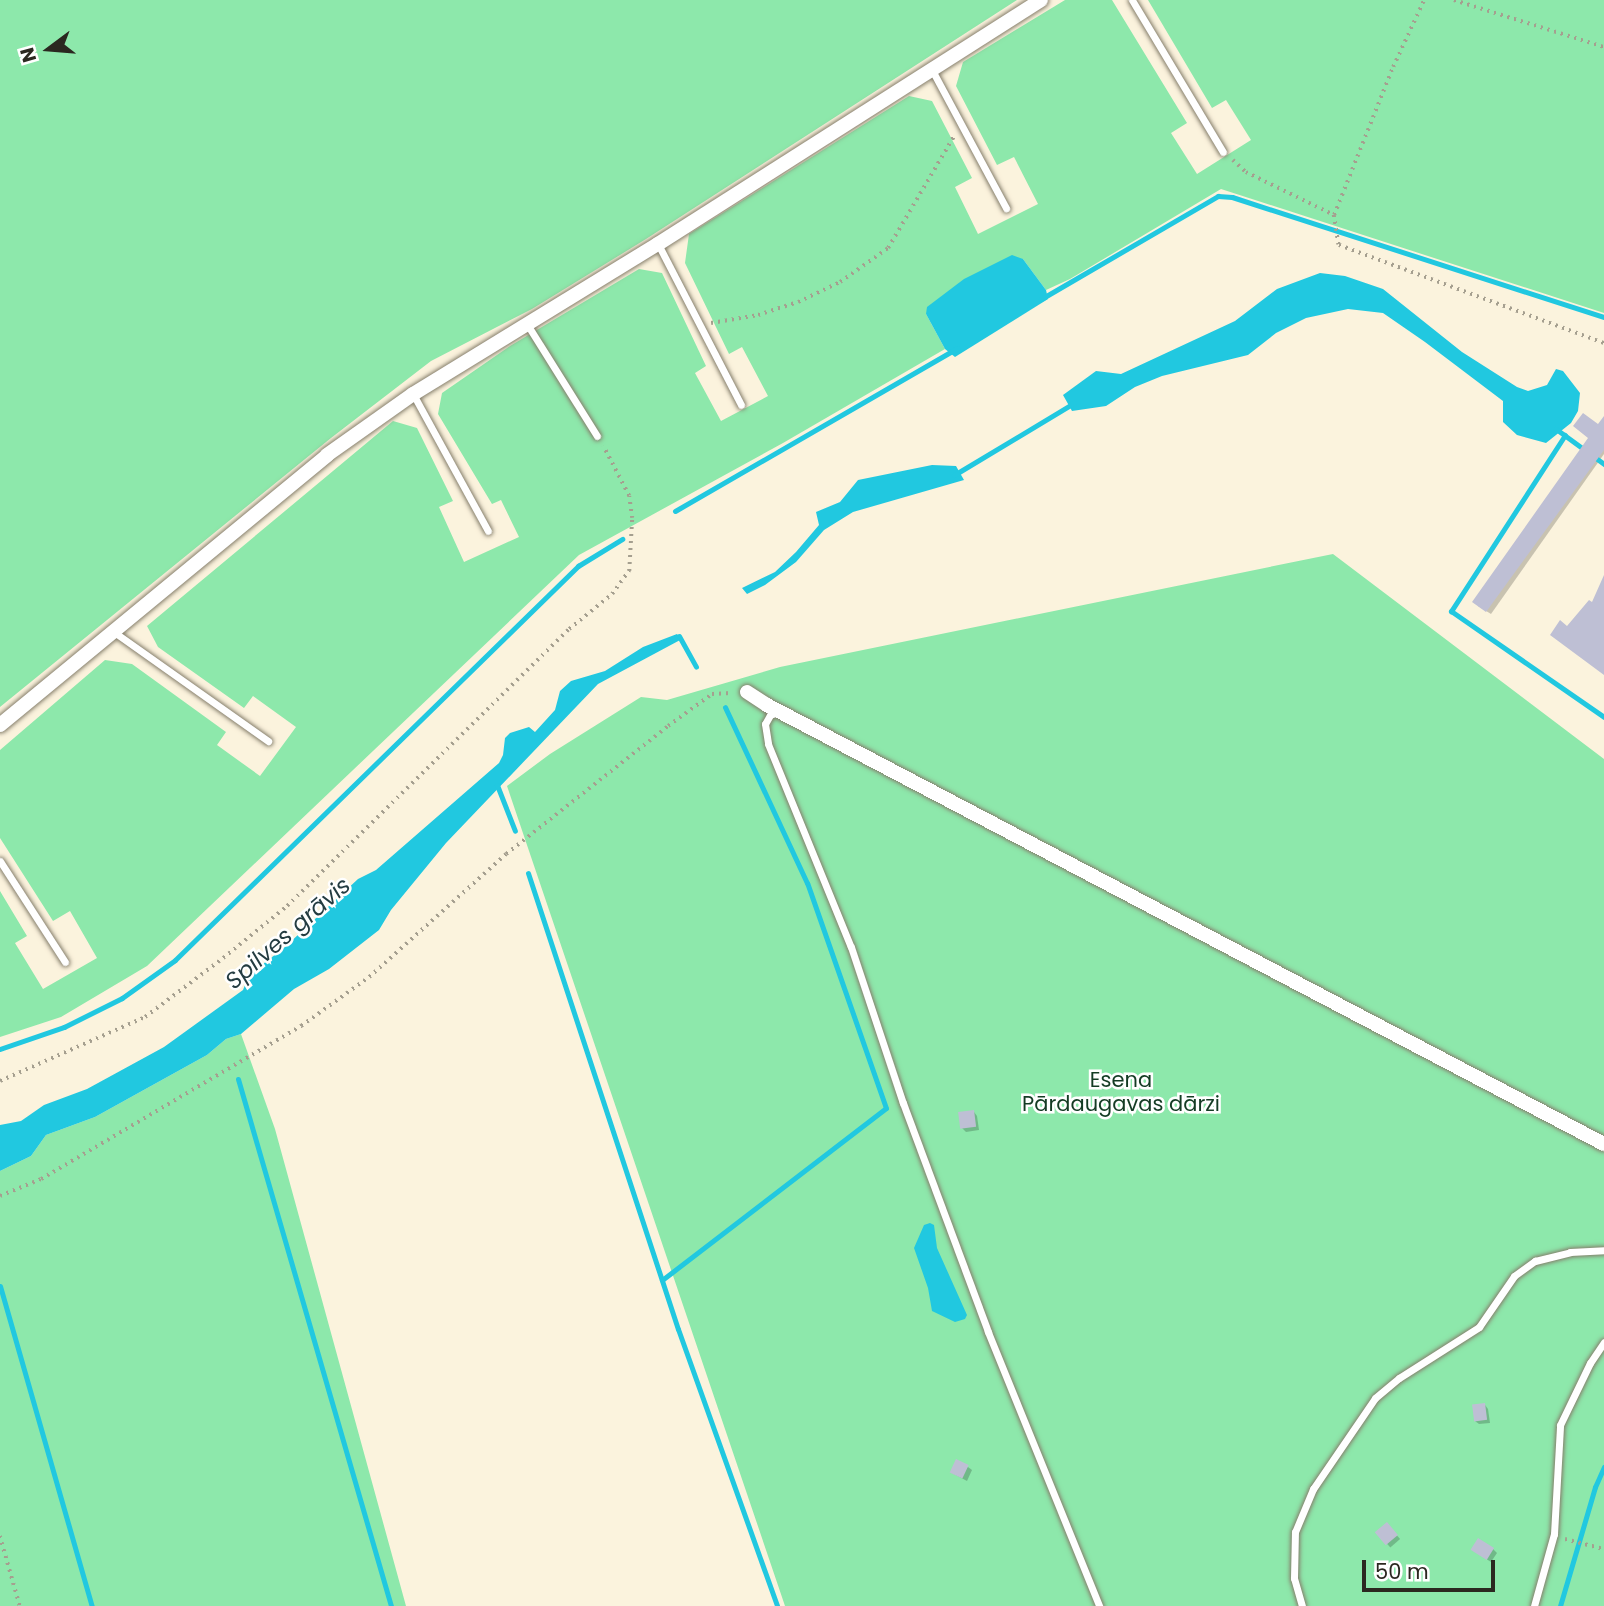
<!DOCTYPE html>
<html>
<head>
<meta charset="utf-8">
<style>
  body { margin:0 }
  #map { position:relative; width:1604px; height:1606px; overflow:hidden; background:#fbf3dd; font-family:Poppins,sans-serif }
  div>[style] { position:absolute }
  .green>* { inset:0; background:#8de8ab }
  .water>* { inset:0; background:#21c8e0 }
  .shadow>* { inset:0; background:#0003; transform-origin:0 0 }
  .stream>* { height:5px; margin:-2.5px; padding:0 2.5px; transform-origin:2.5px; border-radius:2.5px; background:#21c8e0 }
  .building>* { inset:0; background:#bebfd4; transform-origin:0 0 }
  .path>* { height:3.5px; margin-top:-1.75px; transform-origin:0; background:repeating-linear-gradient(90deg,#a59f8f 0 2px,transparent 0 7px) }
  .roads { filter:drop-shadow(0 0 2px #867f6c) drop-shadow(0 0 2px #867f6c) }
  .lane>* { height:7px; margin:-3.5px; padding:0 3.5px; transform-origin:3.5px; border-radius:3.5px; background:#fff }
  .street>* { height:14px; margin:-7px; padding:0 7px; transform-origin:7px; border-radius:7px; background:#fff }
  span { translate:-50% -50%; white-space:nowrap; text-align:center; line-height:1.15; -webkit-text-stroke:5px #fff; paint-order:stroke }
  .park-label { font-size:21px; color:#143c24 }
  .water-label { font-size:23px; color:#243c41; font-style:italic }
  .north { position:absolute; left:14px; top:14px; width:70px; height:70px; -webkit-text-stroke:5px #fff; paint-order:stroke; rotate:254deg; font-size:19px; font-weight:700; line-height:28px; text-align:center; color:#2b2820 }
  .north::after { content:''; display:block; margin:auto; width:24px; height:32px; background:#2b2820; clip-path:polygon(50% 0,100% 100%,50% 72%,0 100%) }
  .scale { position:absolute; left:1362px; top:1560px; width:133px; height:32px; box-sizing:border-box; border:4px solid #2b2820; border-top:0; padding-left:9px; font-size:21px; line-height:24px; white-space:nowrap; color:#2b2820; -webkit-text-stroke:5px #fff; paint-order:stroke }
</style>
</head>
<body>
<div id="map">
  <div class="green">
    <i style="clip-path:polygon(0 0,1017px 0,646px 239px,532px 309px,431px 361px,331px 438px,0 707px)"></i>
    <i style="clip-path:polygon(1065px 0,1112px 0,1187px 123px,1171px 133px,1197px 174px,1251px 140px,1226px 100px,1212px 108px,1148px 0,1604px 0,1604px 313px,1221px 189px,1070px 279px,1046px 290px,1023px 259px,926px 314px,945px 349px,783px 443px,579px 555px,147px 966px,61px 1017px,0 1037px,0 891px,27px 936px,15px 943px,43px 989px,97px 958px,70px 911px,53px 921px,0 838px,0 750px,105px 660px,132px 664px,226px 732px,217px 745px,260px 776px,296px 727px,253px 696px,244px 708px,158px 647px,147px 626px,393px 421px,417px 428px,453px 501px,439px 507px,464px 562px,519px 537px,501px 500px,492px 504px,438px 414px,442px 393px,510px 346px,639px 269px,662px 273px,706px 366px,695px 373px,721px 421px,768px 396px,742px 347px,729px 354px,685px 263px,689px 234px,909px 96px,932px 101px,972px 178px,955px 187px,978px 234px,1038px 204px,1014px 157px,997px 165px,956px 86px,963px 62px)"></i>
    <i style="clip-path:polygon(1333px 554px,1604px 759px,1604px 1606px,785px 1606px,507px 786px,550px 754px,641px 697px,667px 700px,780px 667px)"></i>
    <i style="clip-path:polygon(241px 1034px,275px 1129px,406px 1606px,0 1606px,0 1171px,31px 1156px,46px 1135px,95px 1117px,207px 1055px,226px 1039px)"></i>
  </div>
  <div class="water">
    <i style="clip-path:polygon(1012px 255px,1023px 259px,1046px 290px,1048px 299px,955px 357px,945px 349px,926px 314px,927px 307px,964px 279px)"></i>
    <i style="clip-path:polygon(1320px 273px,1345px 276px,1383px 289px,1462px 352px,1517px 387px,1528px 391px,1547px 385px,1556px 369px,1563px 371px,1580px 393px,1578px 411px,1571px 423px,1546px 443px,1517px 435px,1503px 422px,1503px 401px,1425px 342px,1383px 313px,1348px 309px,1306px 318px,1276px 333px,1248px 355px,1162px 376px,1135px 387px,1106px 406px,1072px 411px,1063px 395px,1096px 371px,1121px 374px,1235px 321px,1277px 289px)"></i>
    <i style="clip-path:polygon(932px 465px,956px 466px,964px 480px,853px 512px,824px 530px,796px 562px,765px 585px,747px 594px,742px 588px,775px 572px,796px 552px,819px 525px,816px 512px,840px 502px,858px 480px)"></i>
    <i style="clip-path:polygon(677px 634px,682px 639px,598px 684px,446px 843px,391px 910px,379px 930px,329px 969px,294px 989px,241px 1034px,226px 1039px,207px 1055px,95px 1117px,46px 1135px,31px 1156px,0 1171px,0 1125px,21px 1121px,44px 1105px,87px 1089px,164px 1047px,243px 990px,249px 975px,285px 947px,358px 879px,376px 870px,499px 763px,503px 755px,505px 738px,510px 733px,529px 727px,535px 732px,555px 710px,560px 691px,571px 681px,605px 671px,643px 647px)"></i>
    <i style="clip-path:polygon(930px 1223px,934px 1225px,937px 1248px,967px 1315px,965px 1319px,955px 1322px,932px 1311px,928px 1288px,914px 1248px,924px 1225px)"></i>
  </div>
  <div class="shadow">
    <i style="clip-path:polygon(1604px 431px,1604px 454px,1491px 614px,1478px 606px)"></i>
    <i style="clip-path:polygon(974px 1112px,977px 1116px,979px 1130px,966px 1132px,962px 1128px)"></i>
    <i style="clip-path:polygon(1485px 1405px,1488px 1409px,1490px 1423px,1479px 1424px,1475px 1421px)"></i>
    <i style="clip-path:polygon(968px 1467px,972px 1470px,967px 1481px,952px 1473px)"></i>
    <i style="left:1387px;top:1524px;width:20px;height:13px;rotate:49deg"></i>
    <i style="clip-path:polygon(1493px 1549px,1497px 1553px,1491px 1562px,1477px 1553px)"></i>
  </div>
  <div class="stream">
    <i style="left:1041px;top:299px;width:205px;rotate:-30.2deg"></i>
    <i style="left:1218px;top:196px;width:14px;rotate:4deg"></i>
    <i style="left:1232px;top:197px;width:391px;rotate:17.9deg"></i>
    <i style="left:1556px;top:429px;width:36px;rotate:36deg"></i>
    <i style="left:1565px;top:435px;width:210px;rotate:122.9deg"></i>
    <i style="left:1451px;top:611px;width:186px;rotate:34.7deg"></i>
    <i style="left:1593px;top:456px;width:14px;rotate:36deg"></i>
    <i style="left:954px;top:475px;width:140px;rotate:-31deg"></i>
    <i style="left:675px;top:511px;width:326px;rotate:-30deg"></i>
    <i style="left:679px;top:636px;width:35px;rotate:61deg"></i>
    <i style="left:497px;top:785px;width:49px;rotate:68.6deg"></i>
    <i style="left:528px;top:873px;width:480px;rotate:71.8deg"></i>
    <i style="left:678px;top:1329px;width:294px;rotate:70.3deg"></i>
    <i style="left:0;top:1049px;width:68px;rotate:-19deg"></i>
    <i style="left:64px;top:1027px;width:65px;rotate:-26.6deg"></i>
    <i style="left:122px;top:998px;width:65px;rotate:-35.6deg"></i>
    <i style="left:175px;top:960px;width:564px;rotate:-44.35deg"></i>
    <i style="left:578px;top:566px;width:52px;rotate:-31.5deg"></i>
    <i style="left:238px;top:1079px;width:549px;rotate:73.81deg"></i>
    <i style="left:662px;top:1280px;width:282px;rotate:-37.5deg"></i>
    <i style="left:886px;top:1108px;width:238px;rotate:-109.3deg"></i>
    <i style="left:807px;top:883px;width:194px;rotate:-115deg"></i>
    <i style="left:0;top:1286px;width:333px;rotate:74deg"></i>
    <i style="left:1560px;top:1606px;width:124px;rotate:-73.6deg"></i>
    <i style="left:1595px;top:1487px;width:22px;rotate:-66deg"></i>
  </div>
  <div class="building">
    <i style="clip-path:polygon(1583px 413px,1598px 424px,1604px 416px,1604px 450px,1486px 612px,1472px 602px,1588px 438px,1573px 426px)"></i>
    <i style="clip-path:polygon(1604px 575px,1604px 675px,1550px 635px,1560px 620px,1567px 626px,1589px 600px,1592px 602px)"></i>
    <i style="left:974px;top:1110px;width:17px;height:16px;rotate:83deg"></i>
    <i style="left:1485px;top:1403px;width:17px;height:13px;rotate:83deg"></i>
    <i style="left:956px;top:1459px;width:14px;height:15px;rotate:25deg"></i>
    <i style="left:1387px;top:1522px;width:17px;height:16px;rotate:50deg"></i>
    <i style="left:1478px;top:1538px;width:19px;height:14px;rotate:32deg"></i>
  </div>
  <div class="path">
    <i style="left:1454px;top:0;width:157px;rotate:17.4deg"></i>
    <i style="left:1233px;top:160px;width:18px;rotate:43deg"></i>
    <i style="left:1246px;top:172px;width:98px;rotate:26deg"></i>
    <i style="left:1334px;top:215px;width:30px;rotate:81deg"></i>
    <i style="left:1339px;top:245px;width:283px;rotate:20.3deg"></i>
    <i style="left:1334px;top:215px;width:159px;rotate:-68.3deg"></i>
    <i style="left:1393px;top:67px;width:74px;rotate:-65.2deg"></i>
    <i style="left:711px;top:323px;width:48px;rotate:-9.7deg"></i>
    <i style="left:758px;top:315px;width:42px;rotate:-18deg"></i>
    <i style="left:798px;top:302px;width:47px;rotate:-25.5deg"></i>
    <i style="left:840px;top:282px;width:59px;rotate:-35.3deg"></i>
    <i style="left:888px;top:248px;width:130px;rotate:-59.5deg"></i>
    <i style="left:0;top:1081px;width:158px;rotate:-23.8deg"></i>
    <i style="left:145px;top:1017px;width:98px;rotate:-37.1deg"></i>
    <i style="left:223px;top:958px;width:82px;rotate:-39.1deg"></i>
    <i style="left:287px;top:906px;width:395px;rotate:-44.5deg"></i>
    <i style="left:569px;top:629px;width:55px;rotate:-39.1deg"></i>
    <i style="left:612px;top:594px;width:29px;rotate:-54deg"></i>
    <i style="left:629px;top:571px;width:53px;rotate:-86.8deg"></i>
    <i style="left:632px;top:518px;width:22px;rotate:-98deg"></i>
    <i style="left:629px;top:496px;width:56px;rotate:-117.5deg"></i>
    <i style="left:0;top:1196px;width:44px;rotate:-22.5deg"></i>
    <i style="left:41px;top:1179px;width:302px;rotate:-30.5deg"></i>
    <i style="left:301px;top:1026px;width:84px;rotate:-35.8deg"></i>
    <i style="left:369px;top:977px;width:184px;rotate:-41.9deg"></i>
    <i style="left:506px;top:854px;width:206px;rotate:-38.3deg"></i>
    <i style="left:668px;top:726px;width:54px;rotate:-36deg"></i>
    <i style="left:712px;top:694px;width:19px;rotate:-3deg"></i>
    <i style="left:0;top:1536px;width:73px;rotate:74.1deg"></i>
    <i style="left:1565px;top:1539px;width:40px;rotate:14.4deg"></i>
  </div>
  <div class="roads">
    <div class="lane">
      <i style="left:1132px;top:0;width:177px;rotate:59.1deg"></i>
      <i style="left:932px;top:70px;width:157px;rotate:61.8deg"></i>
      <i style="left:658px;top:244px;width:181px;rotate:62.7deg"></i>
      <i style="left:527px;top:324px;width:132px;rotate:58deg"></i>
      <i style="left:413px;top:394px;width:156px;rotate:61.3deg"></i>
      <i style="left:114px;top:632px;width:189px;rotate:35.3deg"></i>
      <i style="left:779px;top:712px;width:9px;rotate:162deg"></i>
      <i style="left:770px;top:715px;width:10px;rotate:119deg"></i>
      <i style="left:765px;top:724px;width:20px;rotate:81deg"></i>
      <i style="left:768px;top:744px;width:219px;rotate:67.8deg"></i>
      <i style="left:851px;top:947px;width:164px;rotate:71.6deg"></i>
      <i style="left:903px;top:1103px;width:244px;rotate:69.6deg"></i>
      <i style="left:988px;top:1332px;width:296px;rotate:67.9deg"></i>
      <i style="left:0;top:861px;width:120px;rotate:57.2deg"></i>
      <i style="left:1302px;top:1606px;width:29px;rotate:-106deg"></i>
      <i style="left:1294px;top:1578px;width:46px;rotate:-88.8deg"></i>
      <i style="left:1295px;top:1532px;width:47px;rotate:-67.3deg"></i>
      <i style="left:1313px;top:1489px;width:110px;rotate:-55.7deg"></i>
      <i style="left:1375px;top:1398px;width:31px;rotate:-40deg"></i>
      <i style="left:1399px;top:1378px;width:95px;rotate:-32.5deg"></i>
      <i style="left:1479px;top:1327px;width:62px;rotate:-55.5deg"></i>
      <i style="left:1514px;top:1276px;width:26px;rotate:-36deg"></i>
      <i style="left:1535px;top:1261px;width:36px;rotate:-14deg"></i>
      <i style="left:1570px;top:1252px;width:34px;rotate:-3deg"></i>
      <i style="left:1534px;top:1606px;width:75px;rotate:-74.5deg"></i>
      <i style="left:1554px;top:1534px;width:109px;rotate:-86.8deg"></i>
      <i style="left:1560px;top:1425px;width:69px;rotate:-64.2deg"></i>
      <i style="left:1590px;top:1363px;width:25px;rotate:-56deg"></i>
    </div>
    <div class="street">
      <i style="left:747px;top:692px;width:24px;rotate:33deg"></i>
      <i style="left:767px;top:705px;width:945px;rotate:27.68deg"></i>
      <i style="left:0;top:725px;width:424px;rotate:-39.5deg"></i>
      <i style="left:327px;top:455px;width:105px;rotate:-35.3deg"></i>
      <i style="left:413px;top:394px;width:287px;rotate:-31.5deg"></i>
      <i style="left:658px;top:244px;width:454px;rotate:-32.5deg"></i>
    </div>
  </div>
  <div class="park-label">
    <span style="left:1121px;top:1092px">Esena<br>Pārdaugavas dārzi</span>
  </div>
  <div class="water-label">
    <span style="left:288px;top:933px;rotate:-41deg">Spilves grāvis</span>
  </div>
  <div class="north">N</div>
  <div class="scale">50 m</div>
</div>
</body>
</html>
